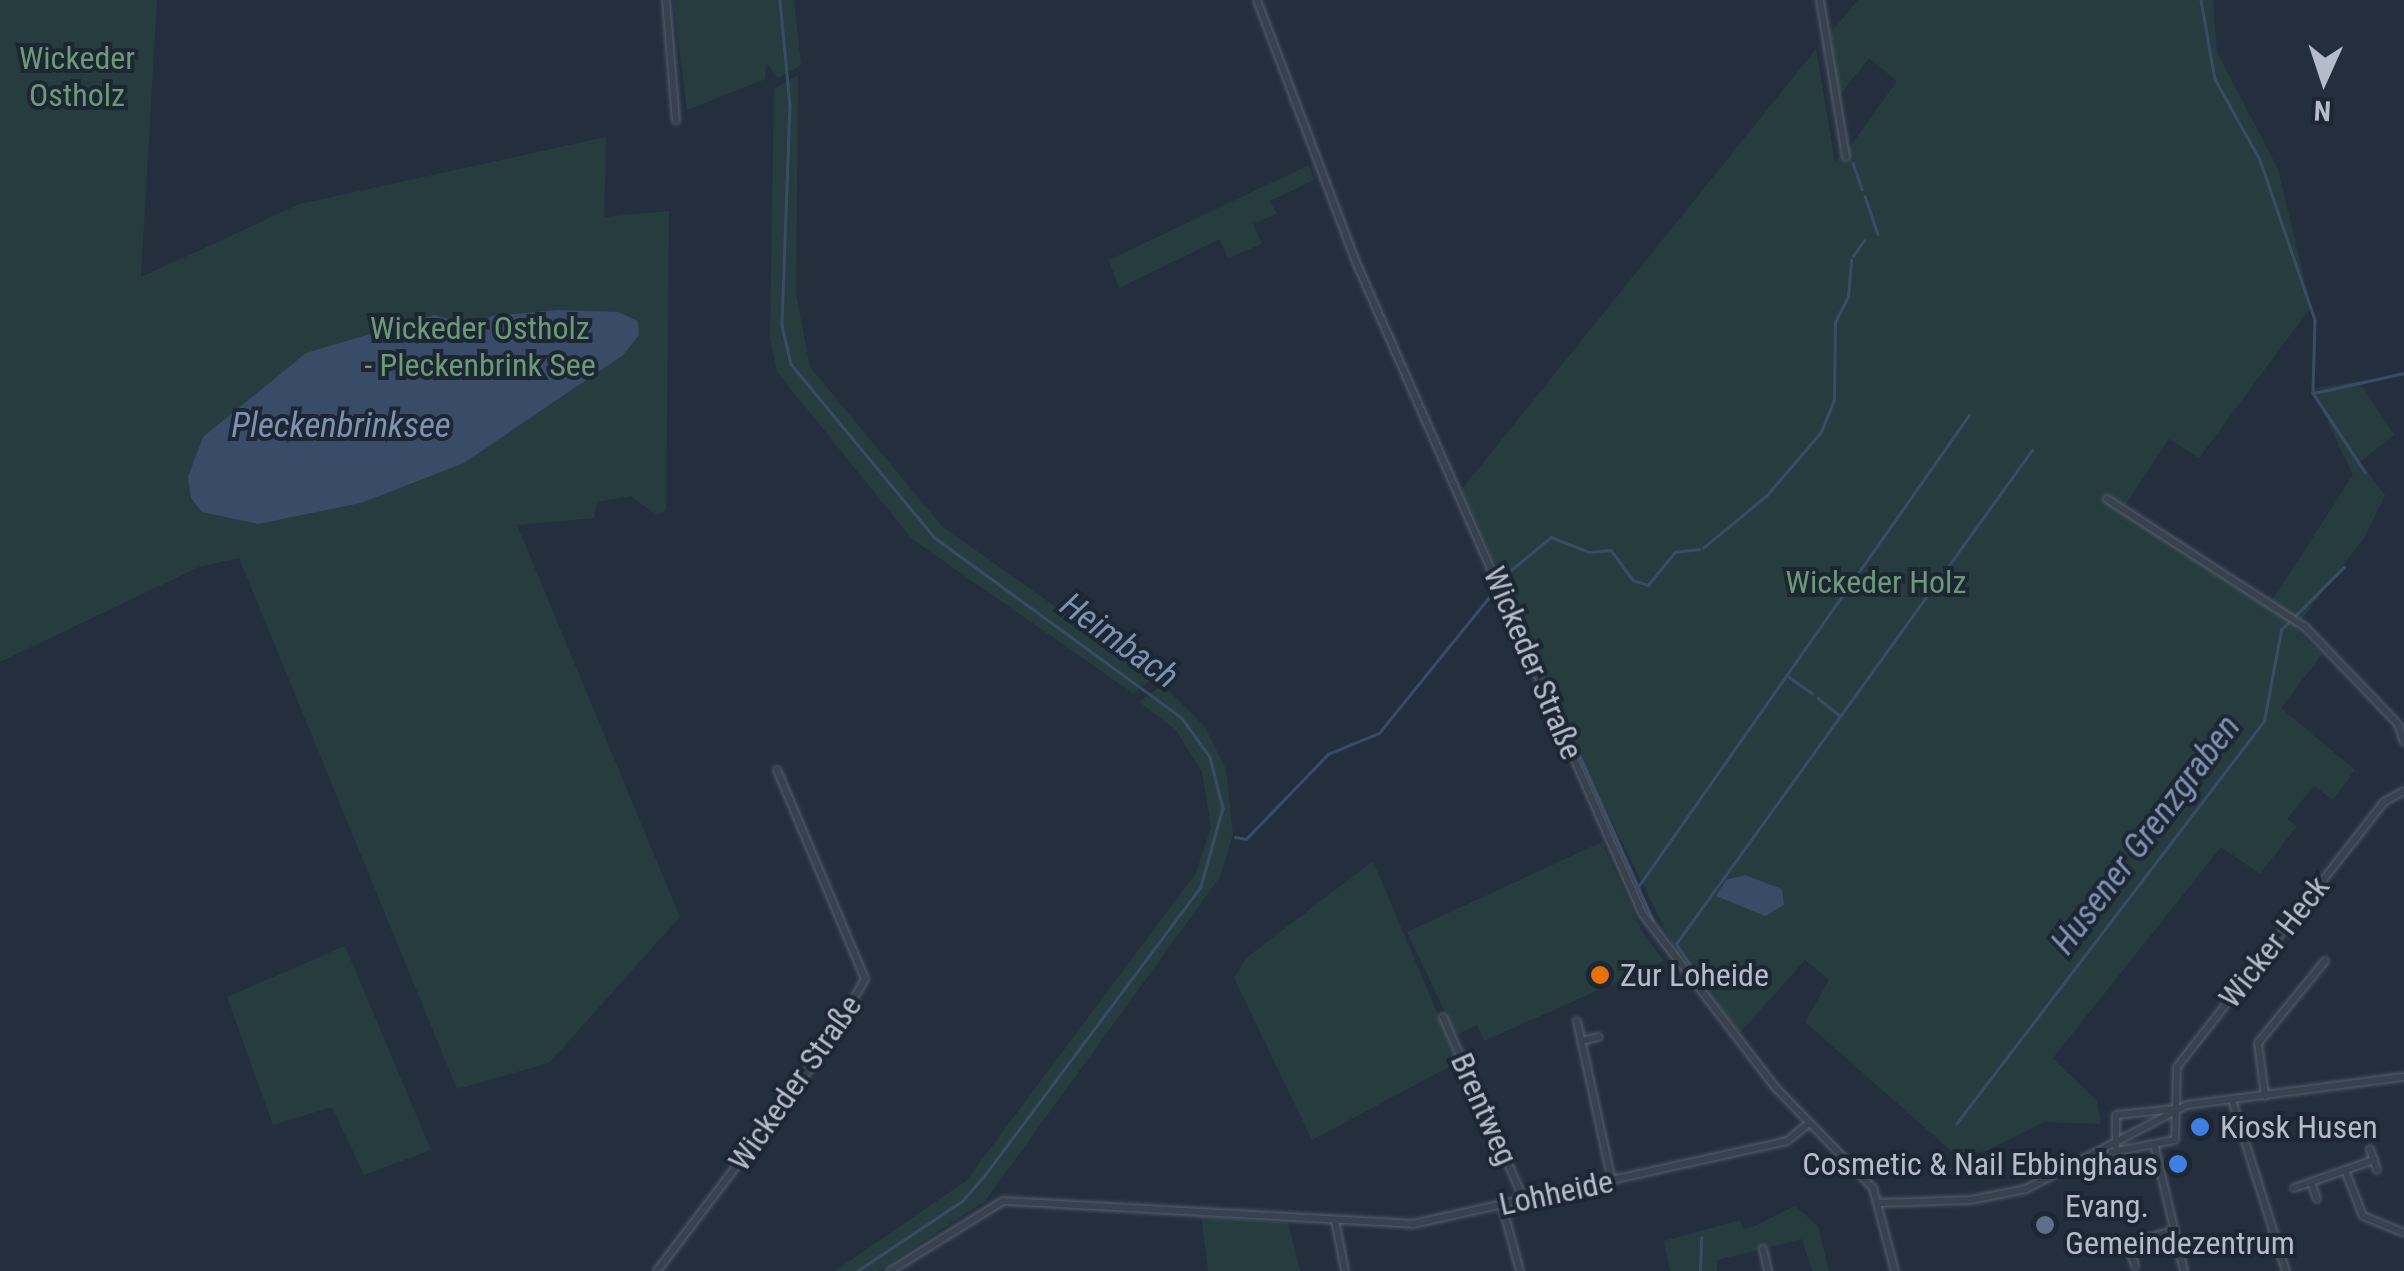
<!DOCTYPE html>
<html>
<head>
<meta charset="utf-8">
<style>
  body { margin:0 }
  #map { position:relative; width:2404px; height:1271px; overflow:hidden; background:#242f3e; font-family:"Roboto Condensed",sans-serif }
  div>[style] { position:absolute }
  .green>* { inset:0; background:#263c3f }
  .water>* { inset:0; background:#394c67 }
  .stream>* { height:2.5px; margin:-1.25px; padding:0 1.25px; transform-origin:1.25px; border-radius:1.25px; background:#394c67 }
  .roads { filter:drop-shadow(0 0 2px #565f6c) drop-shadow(0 0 2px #565f6c) }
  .street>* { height:6px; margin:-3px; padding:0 3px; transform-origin:3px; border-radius:3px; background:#38414e }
  .dots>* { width:28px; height:28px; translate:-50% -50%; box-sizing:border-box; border:5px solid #1d2633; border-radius:50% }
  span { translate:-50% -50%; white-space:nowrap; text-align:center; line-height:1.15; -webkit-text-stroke:8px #1d2633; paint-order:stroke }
  .park-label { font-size:32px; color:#6b9a76 }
  .street-label { font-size:32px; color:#b4bcc9 }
  .poi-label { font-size:32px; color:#b4bcc9 }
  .left { translate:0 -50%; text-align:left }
  .right { translate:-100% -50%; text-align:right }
  .water-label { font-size:35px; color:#7c92b1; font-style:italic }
  .north { position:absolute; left:2274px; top:30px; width:100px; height:100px; -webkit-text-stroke:8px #1d2633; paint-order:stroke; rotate:183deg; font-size:28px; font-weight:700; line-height:40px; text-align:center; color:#b4bcc9 }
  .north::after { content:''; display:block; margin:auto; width:35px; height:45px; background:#b4bcc9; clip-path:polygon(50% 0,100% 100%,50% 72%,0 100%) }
</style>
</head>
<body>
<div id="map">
  <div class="green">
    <i style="clip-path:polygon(0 0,157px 0,141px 277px,300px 204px,606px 137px,604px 217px,669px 211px,666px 510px,656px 515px,631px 496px,597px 502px,594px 518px,517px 525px,680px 917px,549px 1063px,457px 1089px,239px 558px,199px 567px,0 662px)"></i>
    <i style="clip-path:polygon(673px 0,794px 0,801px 65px,778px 78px,766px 63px,765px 79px,687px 110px)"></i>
    <i style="clip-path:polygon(1858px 0,2213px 0,2217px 52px,2278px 169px,2311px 307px,2199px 458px,2169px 439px,2121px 512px,2269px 605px,2353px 475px,2312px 389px,2359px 381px,2394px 435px,2360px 462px,2385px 495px,2364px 538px,2295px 628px,2322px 654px,2281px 708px,2355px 770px,2333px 800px,2314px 786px,2287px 819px,2297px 826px,2260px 874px,2221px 847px,2053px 1058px,2097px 1101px,2101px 1124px,2044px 1122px,1986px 1151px,1957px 1156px,1805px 1022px,1829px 980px,1805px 960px,1740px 1033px,1678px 955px,1577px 752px,1462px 489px,1816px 49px,1835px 162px,1849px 148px,1897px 81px,1869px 58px,1836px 100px,1831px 32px)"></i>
    <i style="clip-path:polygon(798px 75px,796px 294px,810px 367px,942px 526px,1154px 677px,1134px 694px,912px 539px,777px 372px,770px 339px,774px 89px)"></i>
    <i style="clip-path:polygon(1309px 165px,1314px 180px,1270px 201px,1277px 214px,1253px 224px,1262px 244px,1228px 258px,1220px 239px,1119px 288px,1109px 260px)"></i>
    <i style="clip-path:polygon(1163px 685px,1205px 727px,1226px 769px,1233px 834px,1220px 877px,985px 1201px,878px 1271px,835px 1271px,966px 1181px,1196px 873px,1211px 827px,1202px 772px,1176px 730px,1139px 702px)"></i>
    <i style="clip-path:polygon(1602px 842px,1642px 931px,1664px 961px,1484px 1041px,1477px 1025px,1456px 1035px,1407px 932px)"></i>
    <i style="clip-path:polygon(1373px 861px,1458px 1062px,1312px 1140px,1234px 978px,1246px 958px)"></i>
    <i style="clip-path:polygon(345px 946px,431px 1150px,364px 1175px,332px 1107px,273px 1125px,227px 997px)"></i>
    <i style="clip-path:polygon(1795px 1206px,1818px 1226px,1829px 1271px,1812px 1271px,1802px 1239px,1717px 1260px,1717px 1271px,1670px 1271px,1664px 1241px,1740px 1220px,1743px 1229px,1753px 1227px)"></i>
    <i style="clip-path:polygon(1201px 1216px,1288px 1223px,1300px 1271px,1208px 1271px)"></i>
  </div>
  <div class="water">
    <i style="clip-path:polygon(558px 310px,618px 312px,638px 321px,639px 335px,623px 355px,464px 463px,361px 503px,258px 524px,202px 512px,191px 498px,188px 477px,203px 437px,306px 353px,434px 315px,477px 327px,491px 316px)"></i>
    <i style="clip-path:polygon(1745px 875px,1782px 889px,1784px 905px,1765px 916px,1716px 896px,1726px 880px)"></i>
  </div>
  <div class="stream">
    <i style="left:780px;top:0;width:105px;rotate:84.6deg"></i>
    <i style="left:790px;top:105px;width:220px;rotate:92.1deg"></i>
    <i style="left:782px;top:325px;width:40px;rotate:77deg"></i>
    <i style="left:791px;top:364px;width:224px;rotate:50.4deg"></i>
    <i style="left:934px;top:537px;width:307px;rotate:36.1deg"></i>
    <i style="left:1182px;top:718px;width:48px;rotate:54.3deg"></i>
    <i style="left:1210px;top:757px;width:53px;rotate:75.7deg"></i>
    <i style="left:1223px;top:808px;width:82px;rotate:105.6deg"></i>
    <i style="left:1201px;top:887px;width:364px;rotate:126.8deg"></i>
    <i style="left:983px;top:1178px;width:30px;rotate:131deg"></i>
    <i style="left:963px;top:1201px;width:126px;rotate:146.3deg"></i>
    <i style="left:2201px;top:0;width:80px;rotate:80deg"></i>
    <i style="left:2215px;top:79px;width:93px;rotate:60.9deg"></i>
    <i style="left:2260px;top:160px;width:169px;rotate:71deg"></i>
    <i style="left:2315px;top:320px;width:73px;rotate:91.6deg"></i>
    <i style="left:2313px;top:393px;width:95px;rotate:56.6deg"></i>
    <i style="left:1853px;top:163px;width:28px;rotate:71deg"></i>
    <i style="left:1865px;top:196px;width:40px;rotate:71.1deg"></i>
    <i style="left:1853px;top:256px;width:19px;rotate:-55deg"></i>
    <i style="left:2314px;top:393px;width:92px;rotate:-12.5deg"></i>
    <i style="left:1703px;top:548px;width:83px;rotate:-39.6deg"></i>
    <i style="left:1767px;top:495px;width:83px;rotate:-49.4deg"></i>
    <i style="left:1821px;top:432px;width:35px;rotate:-68deg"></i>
    <i style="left:1834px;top:400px;width:78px;rotate:-89.3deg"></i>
    <i style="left:1835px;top:322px;width:29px;rotate:-63deg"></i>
    <i style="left:1848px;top:296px;width:36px;rotate:-85deg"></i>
    <i style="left:1504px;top:576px;width:61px;rotate:-39.7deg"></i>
    <i style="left:1551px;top:537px;width:41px;rotate:21.5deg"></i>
    <i style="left:1589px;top:552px;width:22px;rotate:-5deg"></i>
    <i style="left:1611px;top:550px;width:37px;rotate:54deg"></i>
    <i style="left:1633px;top:580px;width:16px;rotate:18deg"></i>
    <i style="left:1648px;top:585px;width:43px;rotate:-50.7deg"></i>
    <i style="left:1675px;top:552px;width:24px;rotate:-7deg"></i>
    <i style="left:1789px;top:677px;width:28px;rotate:35deg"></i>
    <i style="left:1818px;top:698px;width:27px;rotate:39deg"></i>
    <i style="left:1578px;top:751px;width:185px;rotate:66.1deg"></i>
    <i style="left:1235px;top:837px;width:11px;rotate:10deg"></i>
    <i style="left:1246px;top:839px;width:118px;rotate:-46deg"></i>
    <i style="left:1328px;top:754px;width:55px;rotate:-22.4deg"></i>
    <i style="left:1379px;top:733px;width:176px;rotate:-51deg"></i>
    <i style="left:1638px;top:887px;width:576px;rotate:-54.96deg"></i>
    <i style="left:1705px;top:987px;width:52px;rotate:-124deg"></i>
    <i style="left:1676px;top:944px;width:609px;rotate:-54.22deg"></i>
    <i style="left:1956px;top:1124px;width:507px;rotate:-52.61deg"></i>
    <i style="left:2264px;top:721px;width:93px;rotate:-79.4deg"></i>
    <i style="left:2281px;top:630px;width:89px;rotate:-45deg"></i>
    <i style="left:1700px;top:1271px;width:33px;rotate:-88deg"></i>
  </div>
  <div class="roads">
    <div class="street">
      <i style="left:666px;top:0;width:121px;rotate:85.3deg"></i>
      <i style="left:1257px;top:0;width:280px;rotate:69.3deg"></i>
      <i style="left:1356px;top:262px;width:711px;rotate:66.28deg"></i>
      <i style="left:1642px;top:913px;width:220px;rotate:52.6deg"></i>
      <i style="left:1776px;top:1088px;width:139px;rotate:45.9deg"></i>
      <i style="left:1873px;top:1188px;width:86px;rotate:75.2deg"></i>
      <i style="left:1820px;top:0;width:159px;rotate:80.6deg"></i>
      <i style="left:2107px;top:499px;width:236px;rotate:32.9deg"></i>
      <i style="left:2305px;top:627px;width:134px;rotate:46.2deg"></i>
      <i style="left:2398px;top:724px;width:19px;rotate:72deg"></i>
      <i style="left:1443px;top:1017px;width:200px;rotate:66.1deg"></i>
      <i style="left:1577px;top:1021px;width:164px;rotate:77.7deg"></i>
      <i style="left:1581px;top:1041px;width:18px;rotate:-13deg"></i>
      <i style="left:2265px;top:1096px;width:53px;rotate:-97.5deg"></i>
      <i style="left:2258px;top:1043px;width:106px;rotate:-50.7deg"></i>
      <i style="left:2232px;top:1100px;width:179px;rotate:72.5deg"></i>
      <i style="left:2116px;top:1148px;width:33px;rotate:-90deg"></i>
      <i style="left:2116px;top:1115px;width:59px;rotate:-5.8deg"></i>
      <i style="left:2155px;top:1148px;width:126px;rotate:76.7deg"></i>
      <i style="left:2370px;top:1149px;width:22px;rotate:72deg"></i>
      <i style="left:2112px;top:1152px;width:64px;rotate:-10.8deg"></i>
      <i style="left:2175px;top:1140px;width:73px;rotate:-88.4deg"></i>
      <i style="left:2177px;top:1067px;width:336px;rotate:-52deg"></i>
      <i style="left:2384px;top:802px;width:23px;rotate:-29deg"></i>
      <i style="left:2345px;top:1170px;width:49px;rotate:68.6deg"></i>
      <i style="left:2363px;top:1216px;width:44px;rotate:22.5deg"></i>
      <i style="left:2311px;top:1182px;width:18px;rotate:71deg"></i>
      <i style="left:2294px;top:1188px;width:85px;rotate:-19.3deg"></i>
      <i style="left:1879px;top:1203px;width:92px;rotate:-1.9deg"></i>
      <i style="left:1971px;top:1200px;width:56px;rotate:-11.3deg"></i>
      <i style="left:2026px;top:1189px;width:182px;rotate:-27.6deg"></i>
      <i style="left:2187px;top:1105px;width:219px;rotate:-7.4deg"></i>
      <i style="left:1502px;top:1205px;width:68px;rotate:74.7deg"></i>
      <i style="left:1335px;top:1220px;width:52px;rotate:78.9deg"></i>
      <i style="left:2128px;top:1243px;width:24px;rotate:73deg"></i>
      <i style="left:1763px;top:1249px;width:23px;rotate:77deg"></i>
      <i style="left:2111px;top:1249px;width:64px;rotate:-16.4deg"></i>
      <i style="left:657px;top:1271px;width:278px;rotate:-52.9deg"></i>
      <i style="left:825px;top:1049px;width:81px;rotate:-60.3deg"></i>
      <i style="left:865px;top:979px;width:227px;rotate:-112.8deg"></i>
      <i style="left:890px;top:1271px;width:133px;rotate:-31.8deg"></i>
      <i style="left:1003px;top:1201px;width:411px;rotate:3.2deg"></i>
      <i style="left:1413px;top:1224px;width:383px;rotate:-12.5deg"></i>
      <i style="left:1787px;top:1141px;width:26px;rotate:-39deg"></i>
    </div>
  </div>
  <div class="dots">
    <i style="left:1600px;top:975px;background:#e8710a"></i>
    <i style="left:2200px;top:1127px;background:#3f7fe0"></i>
    <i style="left:2178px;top:1164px;background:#3f7fe0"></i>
    <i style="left:2045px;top:1225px;background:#5c6f8a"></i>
  </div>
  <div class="park-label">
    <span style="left:77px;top:77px">Wickeder<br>Ostholz</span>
    <span style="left:480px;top:347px">Wickeder Ostholz<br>- Pleckenbrink See</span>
    <span style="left:1876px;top:582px">Wickeder Holz</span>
  </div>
  <div class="street-label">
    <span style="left:1533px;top:663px;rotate:67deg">Wickeder Straße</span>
    <span style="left:2274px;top:942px;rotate:-52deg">Wicker Heck</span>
    <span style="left:795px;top:1083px;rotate:-55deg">Wickeder Straße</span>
    <span style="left:1484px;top:1109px;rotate:66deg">Brentweg</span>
    <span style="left:1556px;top:1193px;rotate:-12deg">Lohheide</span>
  </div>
  <div class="poi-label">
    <span class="left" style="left:1620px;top:975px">Zur Loheide</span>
    <span class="left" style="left:2220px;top:1127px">Kiosk Husen</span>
    <span class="right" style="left:2158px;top:1164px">Cosmetic &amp; Nail Ebbinghaus</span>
    <span class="left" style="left:2065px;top:1225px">Evang.<br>Gemeindezentrum</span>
  </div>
  <div class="water-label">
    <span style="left:341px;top:426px">Pleckenbrinksee</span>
    <span style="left:1119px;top:641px;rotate:36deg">Heimbach</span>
    <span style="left:2146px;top:835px;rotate:-53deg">Husener Grenzgraben</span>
  </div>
  <div class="north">N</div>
</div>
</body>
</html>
